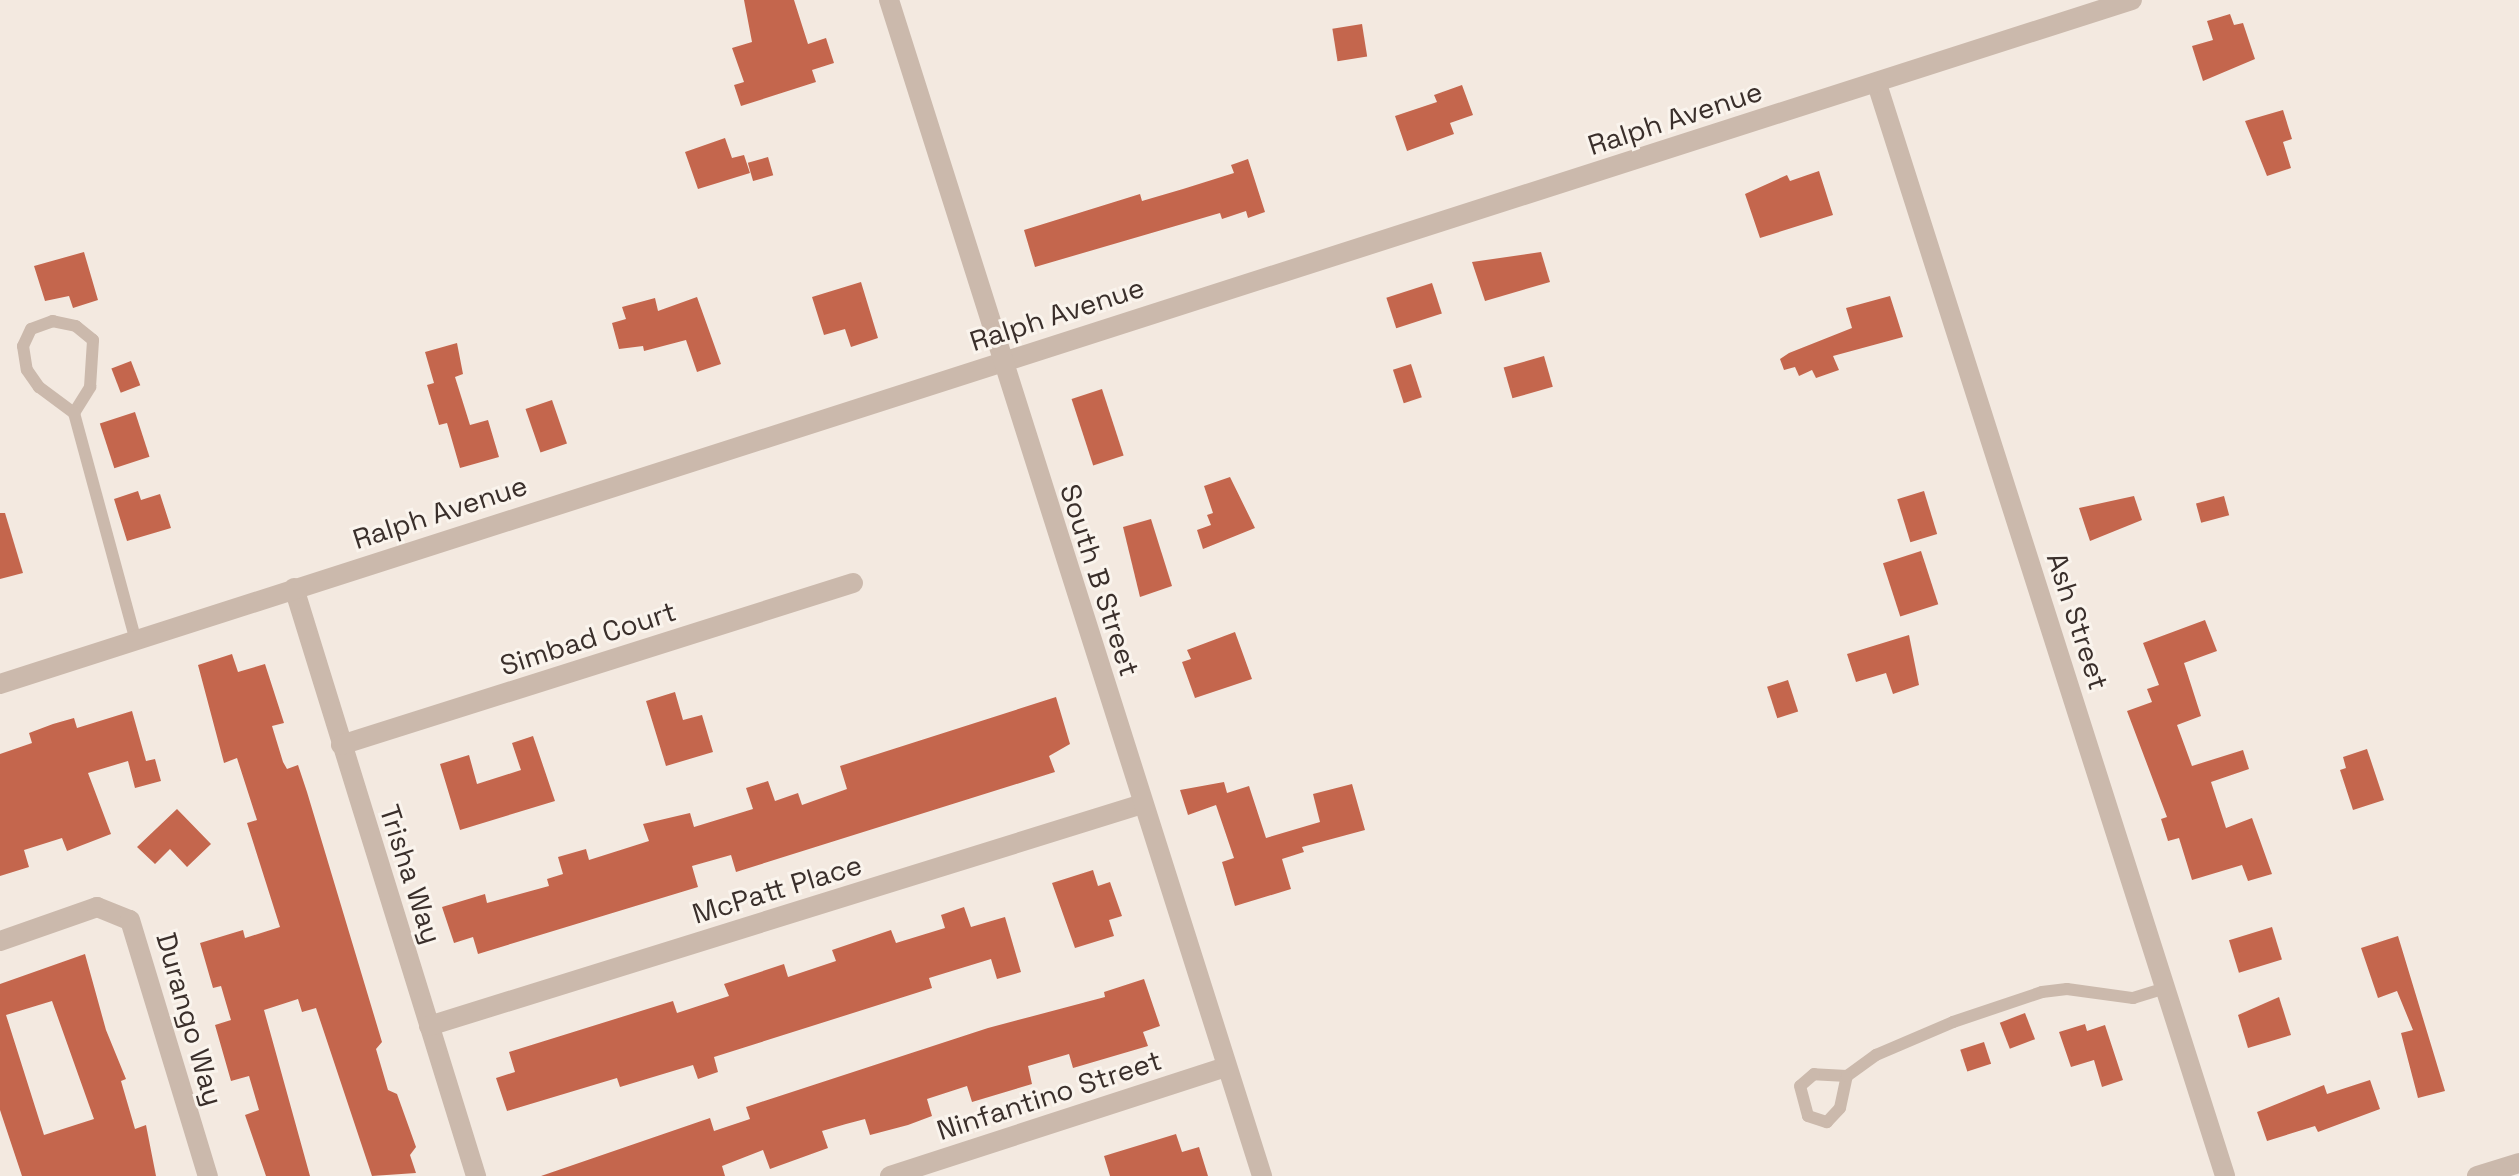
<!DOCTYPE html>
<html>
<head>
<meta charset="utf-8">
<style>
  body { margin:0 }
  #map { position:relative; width:2519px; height:1176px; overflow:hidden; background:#f3e9e0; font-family:"Space Grotesk",sans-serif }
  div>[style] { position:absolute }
  .building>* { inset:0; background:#c4664d; transform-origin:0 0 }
  .service>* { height:12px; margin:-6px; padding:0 6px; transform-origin:6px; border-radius:6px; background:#cbb9ac }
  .minor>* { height:20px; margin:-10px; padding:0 10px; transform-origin:10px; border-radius:10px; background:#cbb9ac }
  .tertiary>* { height:20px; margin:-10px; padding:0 10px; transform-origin:10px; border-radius:10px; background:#cbb9ac }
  span { translate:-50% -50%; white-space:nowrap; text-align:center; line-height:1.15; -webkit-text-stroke:6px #faf4ed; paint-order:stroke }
  .street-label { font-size:28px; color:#3a2f2b }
</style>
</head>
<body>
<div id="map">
  <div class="building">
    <i style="clip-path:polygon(744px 0,794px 0,808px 44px,826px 38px,834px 63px,812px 70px,816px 82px,741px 106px,734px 85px,744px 82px,732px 48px,752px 42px)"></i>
    <i style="clip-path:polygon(2230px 14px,2234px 25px,2243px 23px,2255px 59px,2203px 81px,2192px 46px,2213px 40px,2207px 21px)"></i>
    <i style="left:1362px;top:24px;width:33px;height:30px;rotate:81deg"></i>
    <i style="clip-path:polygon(1462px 85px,1473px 115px,1450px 123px,1454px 134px,1407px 151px,1395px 116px,1437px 102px,1434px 95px)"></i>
    <i style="clip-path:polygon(2283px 110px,2292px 139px,2283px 142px,2291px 168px,2267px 176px,2245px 121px)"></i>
    <i style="clip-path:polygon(725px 138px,732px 158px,744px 155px,750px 173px,698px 189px,685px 152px)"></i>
    <i style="left:768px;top:157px;width:19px;height:21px;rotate:74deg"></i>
    <i style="clip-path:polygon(1248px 159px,1265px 212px,1248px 218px,1246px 211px,1222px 219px,1220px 213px,1035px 267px,1024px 230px,1140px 194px,1142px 201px,1183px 189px,1234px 173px,1231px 165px)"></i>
    <i style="clip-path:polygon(1819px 171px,1833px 215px,1760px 238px,1745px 194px,1787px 175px,1790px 181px)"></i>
    <i style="clip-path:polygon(84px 252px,98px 300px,73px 308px,69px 296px,45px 301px,34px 266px)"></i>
    <i style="clip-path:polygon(1541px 252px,1550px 282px,1485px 301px,1472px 262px)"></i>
    <i style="clip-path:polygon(861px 282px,878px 338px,851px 347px,845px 329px,824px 335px,812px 297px)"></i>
    <i style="left:1432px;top:283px;width:32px;height:48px;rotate:72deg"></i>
    <i style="clip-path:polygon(1890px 296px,1903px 337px,1833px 356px,1839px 370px,1816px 378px,1812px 370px,1799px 376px,1795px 367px,1784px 370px,1780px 359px,1789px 353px,1852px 328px,1846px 308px)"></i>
    <i style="clip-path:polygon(697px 297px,721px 364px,697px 372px,686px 340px,644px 351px,643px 346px,619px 349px,612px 323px,626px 319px,622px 307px,655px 298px,658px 311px)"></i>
    <i style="clip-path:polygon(457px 343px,463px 374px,455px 377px,470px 425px,488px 420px,499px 457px,460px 468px,447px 423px,439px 425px,427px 385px,434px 383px,425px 352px)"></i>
    <i style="left:1544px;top:356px;width:32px;height:42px;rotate:74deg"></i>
    <i style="left:131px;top:361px;width:26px;height:21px;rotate:69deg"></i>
    <i style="left:1411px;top:364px;width:35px;height:19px;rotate:72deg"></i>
    <i style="left:1102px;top:389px;width:70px;height:32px;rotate:72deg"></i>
    <i style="left:552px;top:400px;width:46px;height:28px;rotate:71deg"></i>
    <i style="left:135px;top:412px;width:47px;height:37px;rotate:72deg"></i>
    <i style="clip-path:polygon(1230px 477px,1255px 528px,1203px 549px,1197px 530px,1211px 525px,1207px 515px,1213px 513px,1204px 486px)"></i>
    <i style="clip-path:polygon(138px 491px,141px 500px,160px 494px,171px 528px,127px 541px,114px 499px)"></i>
    <i style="left:1924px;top:491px;width:45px;height:28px;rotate:73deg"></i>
    <i style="clip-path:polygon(2134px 496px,2142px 520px,2090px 541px,2079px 508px)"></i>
    <i style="left:2224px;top:496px;width:20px;height:29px;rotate:75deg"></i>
    <i style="clip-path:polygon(0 513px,5px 513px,23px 573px,0 579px)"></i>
    <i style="clip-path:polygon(1151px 519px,1172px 586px,1140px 597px,1123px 527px)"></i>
    <i style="left:1921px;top:551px;width:56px;height:40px;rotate:72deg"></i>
    <i style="clip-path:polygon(2205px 620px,2217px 651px,2184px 663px,2201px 716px,2177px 725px,2192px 766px,2243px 750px,2249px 769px,2211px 782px,2226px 828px,2252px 818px,2272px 874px,2248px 881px,2242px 865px,2192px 880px,2179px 838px,2168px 841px,2161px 819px,2167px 817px,2127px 711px,2152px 702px,2147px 689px,2159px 685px,2143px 643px)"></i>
    <i style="clip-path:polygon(1235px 632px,1252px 679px,1195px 698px,1182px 662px,1191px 659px,1187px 650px)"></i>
    <i style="clip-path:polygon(1909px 635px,1919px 685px,1893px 694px,1886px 673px,1856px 682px,1847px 654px)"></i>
    <i style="clip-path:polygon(232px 654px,238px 672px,265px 664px,284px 723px,272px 726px,283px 762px,287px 769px,298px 765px,307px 792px,382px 1042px,376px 1049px,388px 1090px,397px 1094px,416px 1147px,410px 1155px,416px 1173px,372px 1176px,316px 1008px,302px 1012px,298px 999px,264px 1010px,310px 1176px,266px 1176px,245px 1115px,259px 1110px,249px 1076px,231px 1081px,215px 1025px,231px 1020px,221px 986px,213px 988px,200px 943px,243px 930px,245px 938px,280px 927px,247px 823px,257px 820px,237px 758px,224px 763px,198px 665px)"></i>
    <i style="left:1788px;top:680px;width:33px;height:22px;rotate:72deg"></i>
    <i style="clip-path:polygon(675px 692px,683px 720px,702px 715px,713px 752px,666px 766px,646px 701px)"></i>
    <i style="clip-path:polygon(1056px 697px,1070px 744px,1049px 756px,1055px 772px,736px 872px,731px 855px,692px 866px,698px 887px,478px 954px,473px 937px,454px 943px,442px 907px,485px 894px,487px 903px,549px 886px,547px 879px,563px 874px,558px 857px,586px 849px,589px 860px,649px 841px,643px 824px,690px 813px,694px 827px,753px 809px,746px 788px,768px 781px,775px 801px,798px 793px,802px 805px,847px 789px,840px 766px)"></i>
    <i style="clip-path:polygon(132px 711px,146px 761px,155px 759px,161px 781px,135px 788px,128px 761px,88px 773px,111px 834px,67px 851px,62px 838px,24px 850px,29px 867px,0 876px,0 754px,32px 743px,29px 733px,53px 724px,74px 718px,77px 728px)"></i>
    <i style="clip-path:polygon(533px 736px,555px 801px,460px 830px,440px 764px,469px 755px,477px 784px,521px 770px,512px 743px)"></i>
    <i style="clip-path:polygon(2367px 749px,2384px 800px,2353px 810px,2340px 770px,2346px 768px,2343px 757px)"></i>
    <i style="clip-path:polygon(1224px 782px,1227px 793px,1249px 786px,1266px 838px,1320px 822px,1313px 794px,1352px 784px,1365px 830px,1302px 847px,1304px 852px,1282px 859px,1291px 889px,1235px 906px,1222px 862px,1234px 858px,1216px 805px,1188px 815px,1180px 790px)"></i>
    <i style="clip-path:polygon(177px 809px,211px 844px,187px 867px,170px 849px,155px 864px,137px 847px)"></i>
    <i style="clip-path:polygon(1093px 870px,1098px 886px,1110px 882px,1122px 916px,1109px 920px,1114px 936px,1075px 948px,1052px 883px)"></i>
    <i style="clip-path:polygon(964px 907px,971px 927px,1005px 917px,1021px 972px,997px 979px,991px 959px,929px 978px,932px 988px,714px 1057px,718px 1072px,698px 1079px,693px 1065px,620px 1087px,617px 1078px,507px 1111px,496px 1078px,515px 1072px,509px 1052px,673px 1001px,677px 1013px,729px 996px,724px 984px,784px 964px,788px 977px,836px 961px,832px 950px,891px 930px,896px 943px,945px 928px,941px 915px)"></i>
    <i style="left:2272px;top:927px;width:34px;height:45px;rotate:73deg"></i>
    <i style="clip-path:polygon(2398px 936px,2445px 1091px,2418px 1098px,2401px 1033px,2413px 1030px,2397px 991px,2378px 998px,2361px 948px)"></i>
    <i style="clip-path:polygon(evenodd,85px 954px,106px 1030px,126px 1079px,121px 1081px,135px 1129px,146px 1125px,156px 1176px,22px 1176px,0 1110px,0 984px,85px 954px,52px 1001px,94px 1119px,44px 1135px,6px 1015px,52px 1001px)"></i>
    <i style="clip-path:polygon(1144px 979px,1160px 1026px,1143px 1032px,1148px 1046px,1073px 1068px,1069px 1054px,1028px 1066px,1032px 1084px,972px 1102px,967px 1086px,927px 1099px,932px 1116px,908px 1125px,870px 1135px,865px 1119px,846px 1124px,822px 1131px,828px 1148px,770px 1169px,763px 1150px,722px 1166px,725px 1176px,541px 1176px,710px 1118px,714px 1131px,750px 1119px,746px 1107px,988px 1028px,1105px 997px,1104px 992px)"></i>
    <i style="clip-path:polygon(2279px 997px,2291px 1035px,2248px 1048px,2238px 1015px)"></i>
    <i style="left:2025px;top:1013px;width:28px;height:27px;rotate:69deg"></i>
    <i style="clip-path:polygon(2085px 1024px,2087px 1031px,2105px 1025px,2123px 1080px,2102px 1087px,2094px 1060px,2071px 1067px,2059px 1032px)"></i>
    <i style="left:1984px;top:1042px;width:23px;height:25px;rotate:72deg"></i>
    <i style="clip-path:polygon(2370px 1080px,2380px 1109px,2318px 1132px,2315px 1126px,2267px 1141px,2257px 1112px,2324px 1085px,2327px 1094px)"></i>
    <i style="clip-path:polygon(1176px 1134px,1182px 1152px,1199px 1147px,1208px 1176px,1110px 1176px,1104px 1156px)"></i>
  </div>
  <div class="service">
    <i style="left:74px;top:413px;width:31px;rotate:-58deg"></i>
    <i style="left:90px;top:387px;width:47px;rotate:-86.3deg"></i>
    <i style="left:93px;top:340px;width:22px;rotate:-141deg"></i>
    <i style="left:76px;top:326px;width:24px;rotate:-168deg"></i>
    <i style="left:53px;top:321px;width:23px;rotate:160deg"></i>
    <i style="left:31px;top:329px;width:19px;rotate:115deg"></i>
    <i style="left:23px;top:346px;width:24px;rotate:81deg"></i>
    <i style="left:27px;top:370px;width:21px;rotate:55deg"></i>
    <i style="left:39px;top:387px;width:44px;rotate:36.6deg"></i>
    <i style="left:74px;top:413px;width:236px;rotate:74.8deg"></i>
    <i style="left:1847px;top:1076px;width:33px;rotate:-177deg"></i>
    <i style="left:1814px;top:1074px;width:18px;rotate:139deg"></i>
    <i style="left:1800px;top:1086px;width:31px;rotate:75deg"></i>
    <i style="left:1808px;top:1116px;width:20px;rotate:18deg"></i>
    <i style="left:1827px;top:1122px;width:19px;rotate:-47deg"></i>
    <i style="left:1840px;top:1108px;width:33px;rotate:-78deg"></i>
    <i style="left:1847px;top:1076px;width:36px;rotate:-36deg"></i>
    <i style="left:1876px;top:1055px;width:84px;rotate:-23.2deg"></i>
    <i style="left:1953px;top:1022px;width:94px;rotate:-18.6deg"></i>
    <i style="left:2042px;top:992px;width:25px;rotate:-7deg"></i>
    <i style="left:2067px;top:989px;width:67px;rotate:7.8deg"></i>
    <i style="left:2133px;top:998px;width:34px;rotate:-17deg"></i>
  </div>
  <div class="minor">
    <i style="left:1877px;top:84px;width:1146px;rotate:72.32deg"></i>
    <i style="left:294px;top:588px;width:616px;rotate:72.8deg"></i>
    <i style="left:0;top:684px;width:2239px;rotate:-17.79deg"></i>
    <i style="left:341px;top:745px;width:537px;rotate:-17.56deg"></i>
    <i style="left:0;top:941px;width:103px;rotate:-19.3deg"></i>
    <i style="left:97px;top:907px;width:35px;rotate:22deg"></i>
    <i style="left:130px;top:920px;width:268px;rotate:73.1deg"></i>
    <i style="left:429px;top:1026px;width:747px;rotate:-17.29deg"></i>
    <i style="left:890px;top:1176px;width:353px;rotate:-18deg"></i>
    <i style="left:2477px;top:1176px;width:44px;rotate:-17.2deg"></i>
  </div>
  <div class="tertiary">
    <i style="left:889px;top:0;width:1234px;rotate:72.4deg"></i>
  </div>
  <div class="street-label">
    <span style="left:1675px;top:118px;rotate:-18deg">Ralph Avenue</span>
    <span style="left:1057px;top:314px;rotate:-18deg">Ralph Avenue</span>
    <span style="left:440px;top:512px;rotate:-18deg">Ralph Avenue</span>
    <span style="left:1100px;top:580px;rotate:72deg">South B Street</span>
    <span style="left:2078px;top:621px;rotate:72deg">Ash Street</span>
    <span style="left:588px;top:638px;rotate:-18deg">Simbad Court</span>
    <span style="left:411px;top:874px;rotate:72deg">Trisha Way</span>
    <span style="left:777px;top:889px;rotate:-17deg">McPatt Place</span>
    <span style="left:190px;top:1019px;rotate:74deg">Durango Way</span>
    <span style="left:1049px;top:1095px;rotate:-18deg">Ninfantino Street</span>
  </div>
</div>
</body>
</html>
